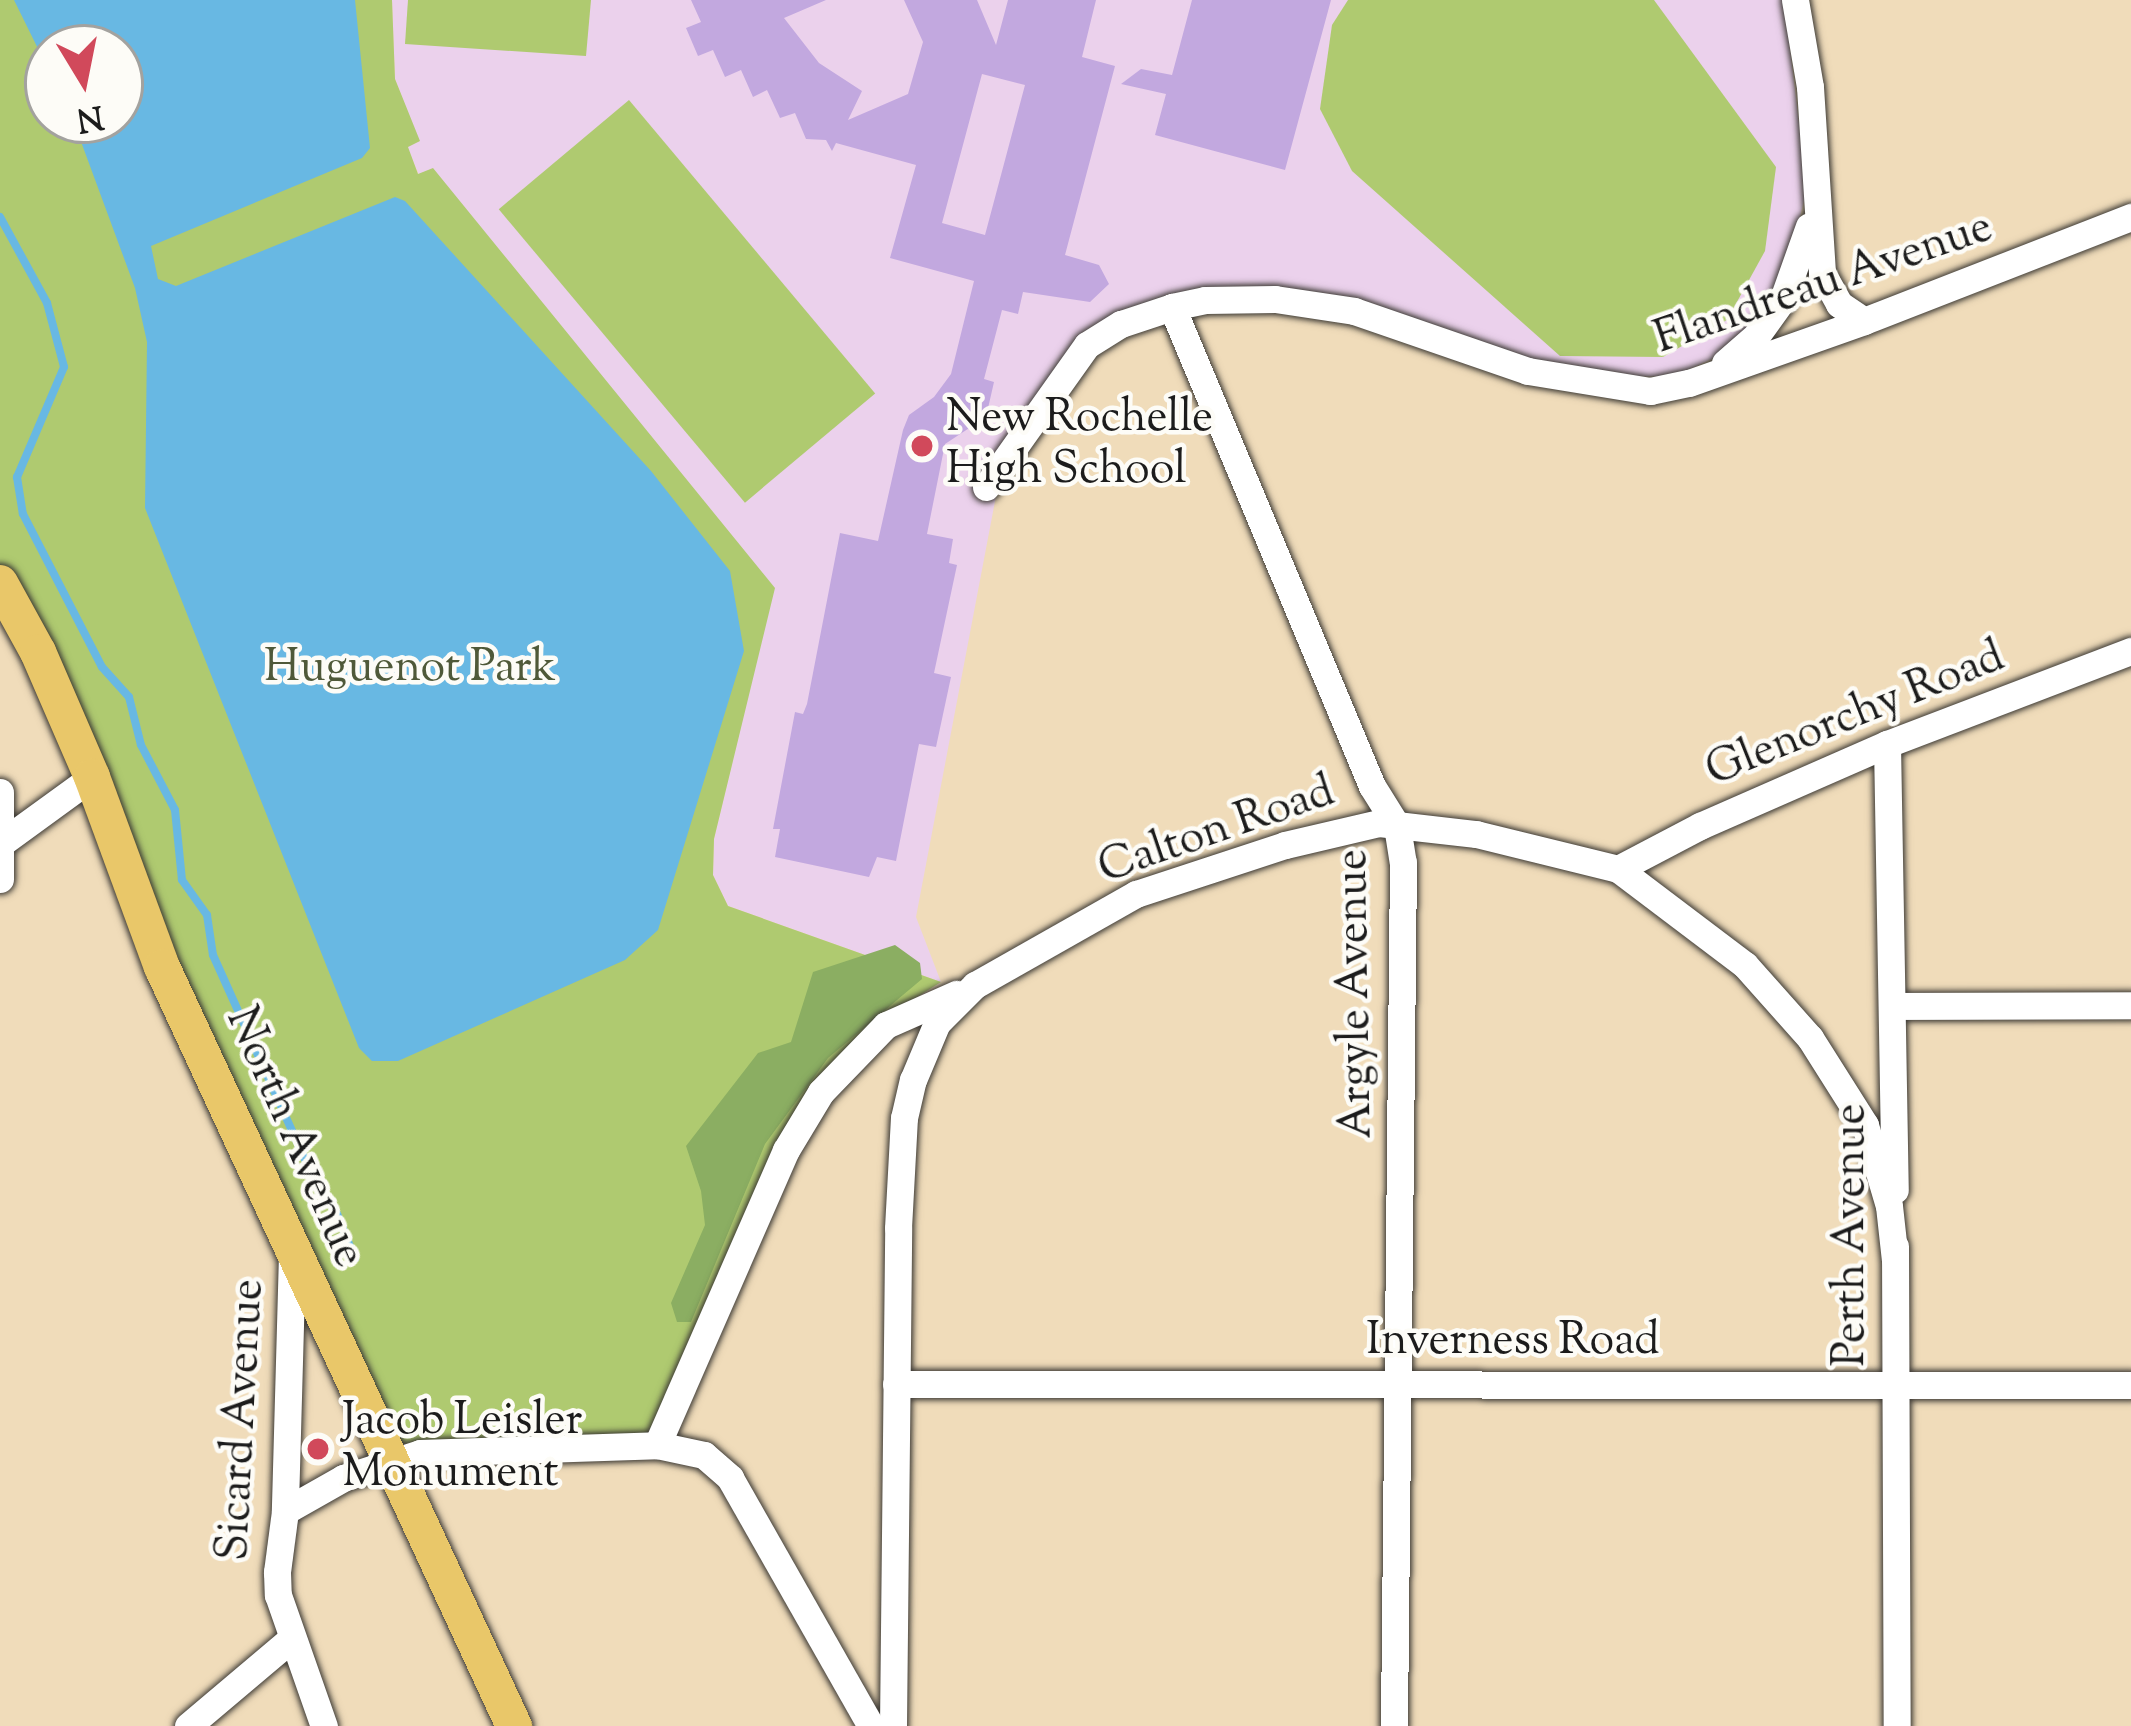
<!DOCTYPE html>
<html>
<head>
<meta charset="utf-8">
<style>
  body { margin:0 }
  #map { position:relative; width:2131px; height:1726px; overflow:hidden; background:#f0dcba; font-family:"Sorts Mill Goudy",serif }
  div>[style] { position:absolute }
  .built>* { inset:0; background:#ebd1ec }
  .green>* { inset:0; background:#afca70; transform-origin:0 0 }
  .forest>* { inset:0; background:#8bae62 }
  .water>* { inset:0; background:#68b8e3 }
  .stream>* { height:8px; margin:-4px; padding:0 4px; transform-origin:4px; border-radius:4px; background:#68b8e3 }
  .building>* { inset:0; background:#c2a8df }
  .roads { filter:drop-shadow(0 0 3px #3c3934) drop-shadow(0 0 3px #3c3934) }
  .minor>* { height:27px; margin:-13.5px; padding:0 13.5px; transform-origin:13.5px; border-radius:13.5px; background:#fff }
  .major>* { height:36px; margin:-18px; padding:0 18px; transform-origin:18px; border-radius:18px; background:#e9c769 }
  .dots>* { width:33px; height:33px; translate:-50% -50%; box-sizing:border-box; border:6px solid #fdfcf7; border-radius:50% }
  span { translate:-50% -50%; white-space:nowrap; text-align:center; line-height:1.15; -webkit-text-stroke:9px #fdfcf7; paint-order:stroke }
  .street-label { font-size:45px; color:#1c1c1c }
  .poi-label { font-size:45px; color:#1c1c1c }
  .left { translate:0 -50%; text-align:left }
  .park-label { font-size:45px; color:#4f5939 }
  .north { position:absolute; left:24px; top:24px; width:120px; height:120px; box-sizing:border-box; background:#fdfcf7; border:3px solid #a3a29f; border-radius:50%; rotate:170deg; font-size:33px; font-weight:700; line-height:48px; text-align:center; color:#1c1c1c }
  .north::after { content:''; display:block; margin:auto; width:42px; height:54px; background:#d1495b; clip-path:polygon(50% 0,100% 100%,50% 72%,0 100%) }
</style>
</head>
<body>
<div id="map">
  <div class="built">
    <i style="clip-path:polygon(392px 0,1784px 0,1807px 189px,1788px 263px,1749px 329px,1714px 358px,1674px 376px,1614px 377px,1198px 288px,1089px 354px,996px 496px,916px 917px,941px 982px,728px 906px,713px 875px,714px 839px,774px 588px,432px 169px,419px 175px,407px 147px,419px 141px,395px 79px)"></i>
  </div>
  <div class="green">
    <i style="clip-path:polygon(evenodd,0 0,392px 0,395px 79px,420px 141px,408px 147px,418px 174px,433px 168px,775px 588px,714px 839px,713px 875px,728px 906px,941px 982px,882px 1019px,794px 1116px,651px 1436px,395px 1444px,0 585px,0 0,48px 48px,120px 48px,120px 120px,48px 120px,48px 48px)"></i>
    <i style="clip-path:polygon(408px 0,591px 0,586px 56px,405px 44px)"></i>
    <i style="clip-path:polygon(1348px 0,1654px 0,1776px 167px,1765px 251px,1727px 320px,1663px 357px,1560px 356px,1352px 171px,1320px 109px,1332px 25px)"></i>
    <i style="left:629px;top:100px;width:383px;height:170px;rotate:50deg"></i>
  </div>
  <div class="forest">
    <i style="clip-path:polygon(895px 945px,920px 963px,922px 979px,828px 1058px,765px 1144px,691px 1322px,677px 1322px,671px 1303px,705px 1225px,701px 1191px,686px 1146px,758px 1053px,791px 1042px,813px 972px)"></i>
  </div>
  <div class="water">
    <i style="clip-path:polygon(14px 0,355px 0,370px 148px,362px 158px,151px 246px,158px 279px,176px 286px,395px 197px,405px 201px,651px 471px,730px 571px,744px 651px,658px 930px,625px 960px,398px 1061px,372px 1061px,359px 1048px,145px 508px,147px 342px,135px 288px,73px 120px,120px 120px,120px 48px,48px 48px,48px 69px)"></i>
  </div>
  <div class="stream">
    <i style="left:0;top:217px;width:98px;rotate:61.3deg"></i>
    <i style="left:47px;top:303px;width:66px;rotate:75.1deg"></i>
    <i style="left:64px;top:367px;width:120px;rotate:113.1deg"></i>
    <i style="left:17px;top:477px;width:37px;rotate:81deg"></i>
    <i style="left:23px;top:514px;width:172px;rotate:62.7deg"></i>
    <i style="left:102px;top:667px;width:40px;rotate:48deg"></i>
    <i style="left:129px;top:697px;width:49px;rotate:76deg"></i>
    <i style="left:141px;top:745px;width:73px;rotate:62.4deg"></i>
    <i style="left:175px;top:810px;width:70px;rotate:84.3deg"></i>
    <i style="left:182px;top:880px;width:43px;rotate:54.5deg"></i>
    <i style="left:207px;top:915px;width:40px;rotate:81.5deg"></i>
    <i style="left:213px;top:955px;width:237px;rotate:65.8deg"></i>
    <i style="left:310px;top:1171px;width:51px;rotate:57.9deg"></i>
    <i style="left:337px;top:1214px;width:48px;rotate:68.2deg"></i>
  </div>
  <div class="building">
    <i style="clip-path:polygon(evenodd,691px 0,826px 0,784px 18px,819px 63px,862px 91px,848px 120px,908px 94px,923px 42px,904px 0,977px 0,996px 45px,1008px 0,1096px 0,1082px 57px,1115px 66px,1065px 255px,1099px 265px,1109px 284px,1090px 302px,1023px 292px,1018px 314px,1002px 310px,984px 379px,994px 382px,986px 417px,945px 444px,927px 534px,953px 539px,949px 563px,957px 565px,934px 673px,951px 677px,936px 747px,919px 744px,896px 861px,877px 857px,869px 877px,775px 857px,780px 829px,773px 829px,795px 712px,803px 714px,807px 704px,840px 533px,878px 541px,903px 430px,909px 415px,934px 397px,951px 374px,974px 281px,890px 258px,916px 165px,836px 143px,832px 151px,826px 140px,806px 139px,795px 113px,780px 118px,767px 90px,753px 97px,741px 70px,725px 77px,713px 50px,698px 56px,686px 28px,701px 22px,691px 0,982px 74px,1025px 85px,985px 235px,942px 223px,982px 74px)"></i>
    <i style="clip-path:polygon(1192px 0,1331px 0,1285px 170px,1155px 135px,1166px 94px,1121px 84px,1141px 69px,1172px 75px)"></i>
  </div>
  <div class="roads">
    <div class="minor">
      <i style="left:1795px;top:0;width:88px;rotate:80.2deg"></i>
      <i style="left:1810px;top:87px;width:186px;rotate:86.3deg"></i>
      <i style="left:1822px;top:273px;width:35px;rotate:61deg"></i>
      <i style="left:1839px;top:304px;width:30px;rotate:34deg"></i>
      <i style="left:1172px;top:307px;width:519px;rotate:67.34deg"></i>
      <i style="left:1372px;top:786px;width:47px;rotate:58deg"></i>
      <i style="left:1397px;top:826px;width:36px;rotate:81deg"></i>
      <i style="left:1403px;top:862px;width:864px;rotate:90.6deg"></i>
      <i style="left:1725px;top:363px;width:43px;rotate:-41.2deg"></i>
      <i style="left:1757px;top:335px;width:44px;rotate:-54.2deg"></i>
      <i style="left:1783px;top:299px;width:77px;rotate:-70.4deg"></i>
      <i style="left:986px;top:487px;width:174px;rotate:-54.6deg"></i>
      <i style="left:1087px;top:345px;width:40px;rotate:-32deg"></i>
      <i style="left:1121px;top:324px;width:54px;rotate:-18.4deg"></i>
      <i style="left:1172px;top:307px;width:34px;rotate:-12deg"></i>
      <i style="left:1205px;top:300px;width:70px;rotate:-0.8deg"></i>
      <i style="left:1275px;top:299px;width:80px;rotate:8.6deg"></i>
      <i style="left:1354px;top:311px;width:184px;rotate:19deg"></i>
      <i style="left:1528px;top:371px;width:124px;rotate:9.3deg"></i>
      <i style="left:1650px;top:391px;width:40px;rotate:-12deg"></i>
      <i style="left:1689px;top:383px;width:186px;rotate:-19.5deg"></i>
      <i style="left:1864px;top:321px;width:287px;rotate:-21.3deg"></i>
      <i style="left:1887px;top:744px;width:446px;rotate:89deg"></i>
      <i style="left:0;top:792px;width:87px;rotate:90deg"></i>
      <i style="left:4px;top:841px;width:109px;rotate:-36deg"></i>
      <i style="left:1618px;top:869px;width:93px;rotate:-27.7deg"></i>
      <i style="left:1700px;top:826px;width:204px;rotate:-23.7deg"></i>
      <i style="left:1887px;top:744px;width:261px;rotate:-20.9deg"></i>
      <i style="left:1896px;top:1006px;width:235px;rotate:-0.2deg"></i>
      <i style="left:1895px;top:1246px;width:480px;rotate:89.8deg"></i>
      <i style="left:292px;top:1254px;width:257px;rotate:91.6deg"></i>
      <i style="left:285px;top:1511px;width:62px;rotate:97.5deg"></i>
      <i style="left:277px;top:1572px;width:23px;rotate:88deg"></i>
      <i style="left:278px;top:1595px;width:139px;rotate:70.7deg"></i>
      <i style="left:896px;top:1384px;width:1235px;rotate:0.05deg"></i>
      <i style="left:657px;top:1445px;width:322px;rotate:-66.4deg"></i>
      <i style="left:786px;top:1150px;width:68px;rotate:-58.9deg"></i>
      <i style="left:821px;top:1092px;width:93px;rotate:-45.9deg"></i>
      <i style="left:886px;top:1025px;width:77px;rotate:-23.9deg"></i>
      <i style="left:285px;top:1511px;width:67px;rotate:-29.6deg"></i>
      <i style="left:343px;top:1478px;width:81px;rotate:-18deg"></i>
      <i style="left:420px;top:1453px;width:237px;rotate:-1.9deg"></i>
      <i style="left:657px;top:1445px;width:48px;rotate:12deg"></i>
      <i style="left:704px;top:1455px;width:35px;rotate:41deg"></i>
      <i style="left:730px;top:1478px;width:285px;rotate:60.4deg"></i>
      <i style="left:188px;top:1726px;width:136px;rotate:-40.2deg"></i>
      <i style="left:893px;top:1726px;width:498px;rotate:-89.4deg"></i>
      <i style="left:898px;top:1228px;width:110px;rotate:-86.9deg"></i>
      <i style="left:904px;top:1118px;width:39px;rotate:-77deg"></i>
      <i style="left:913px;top:1080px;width:62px;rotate:-67.2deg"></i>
      <i style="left:937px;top:1023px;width:54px;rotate:-45deg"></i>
      <i style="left:975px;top:985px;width:185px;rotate:-29.5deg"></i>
      <i style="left:1136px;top:894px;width:157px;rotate:-18.2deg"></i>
      <i style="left:1285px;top:845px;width:97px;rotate:-13.2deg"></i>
      <i style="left:1379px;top:823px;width:98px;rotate:6.5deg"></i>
      <i style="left:1476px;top:834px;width:146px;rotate:13.8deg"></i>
      <i style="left:1618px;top:869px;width:159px;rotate:37.1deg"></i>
      <i style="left:1745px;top:965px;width:98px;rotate:48.3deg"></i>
      <i style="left:1810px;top:1038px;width:103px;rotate:57.7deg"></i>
      <i style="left:1865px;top:1125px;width:84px;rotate:73.5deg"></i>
      <i style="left:1889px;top:1206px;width:54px;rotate:83.7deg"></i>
    </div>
    <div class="major">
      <i style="left:0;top:583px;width:79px;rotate:61.2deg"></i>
      <i style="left:38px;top:652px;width:136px;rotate:66.6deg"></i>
      <i style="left:92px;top:777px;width:202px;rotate:69.8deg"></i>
      <i style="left:162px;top:967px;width:837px;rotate:65.12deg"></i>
    </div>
  </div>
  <div class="dots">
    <i style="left:922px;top:446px;background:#d1495b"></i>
    <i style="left:318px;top:1449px;background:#d1495b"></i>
  </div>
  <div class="street-label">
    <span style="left:1824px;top:285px;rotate:-19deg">Flandreau Avenue</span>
    <span style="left:1856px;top:716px;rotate:-22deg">Glenorchy Road</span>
    <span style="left:1217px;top:832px;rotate:-19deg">Calton Road</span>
    <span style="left:1357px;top:994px;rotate:-91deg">Argyle Avenue</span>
    <span style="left:293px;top:1138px;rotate:66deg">North Avenue</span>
    <span style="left:1853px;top:1235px;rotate:-90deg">Perth Avenue</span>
    <span style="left:1513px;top:1343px">Inverness Road</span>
    <span style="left:243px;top:1420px;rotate:-87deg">Sicard Avenue</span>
  </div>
  <div class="poi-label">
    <span class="left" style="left:946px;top:446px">New Rochelle<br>High School</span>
    <span class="left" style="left:342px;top:1449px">Jacob Leisler<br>Monument</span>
  </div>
  <div class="park-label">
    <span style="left:410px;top:670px">Huguenot Park</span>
  </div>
  <div class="north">N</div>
</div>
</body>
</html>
